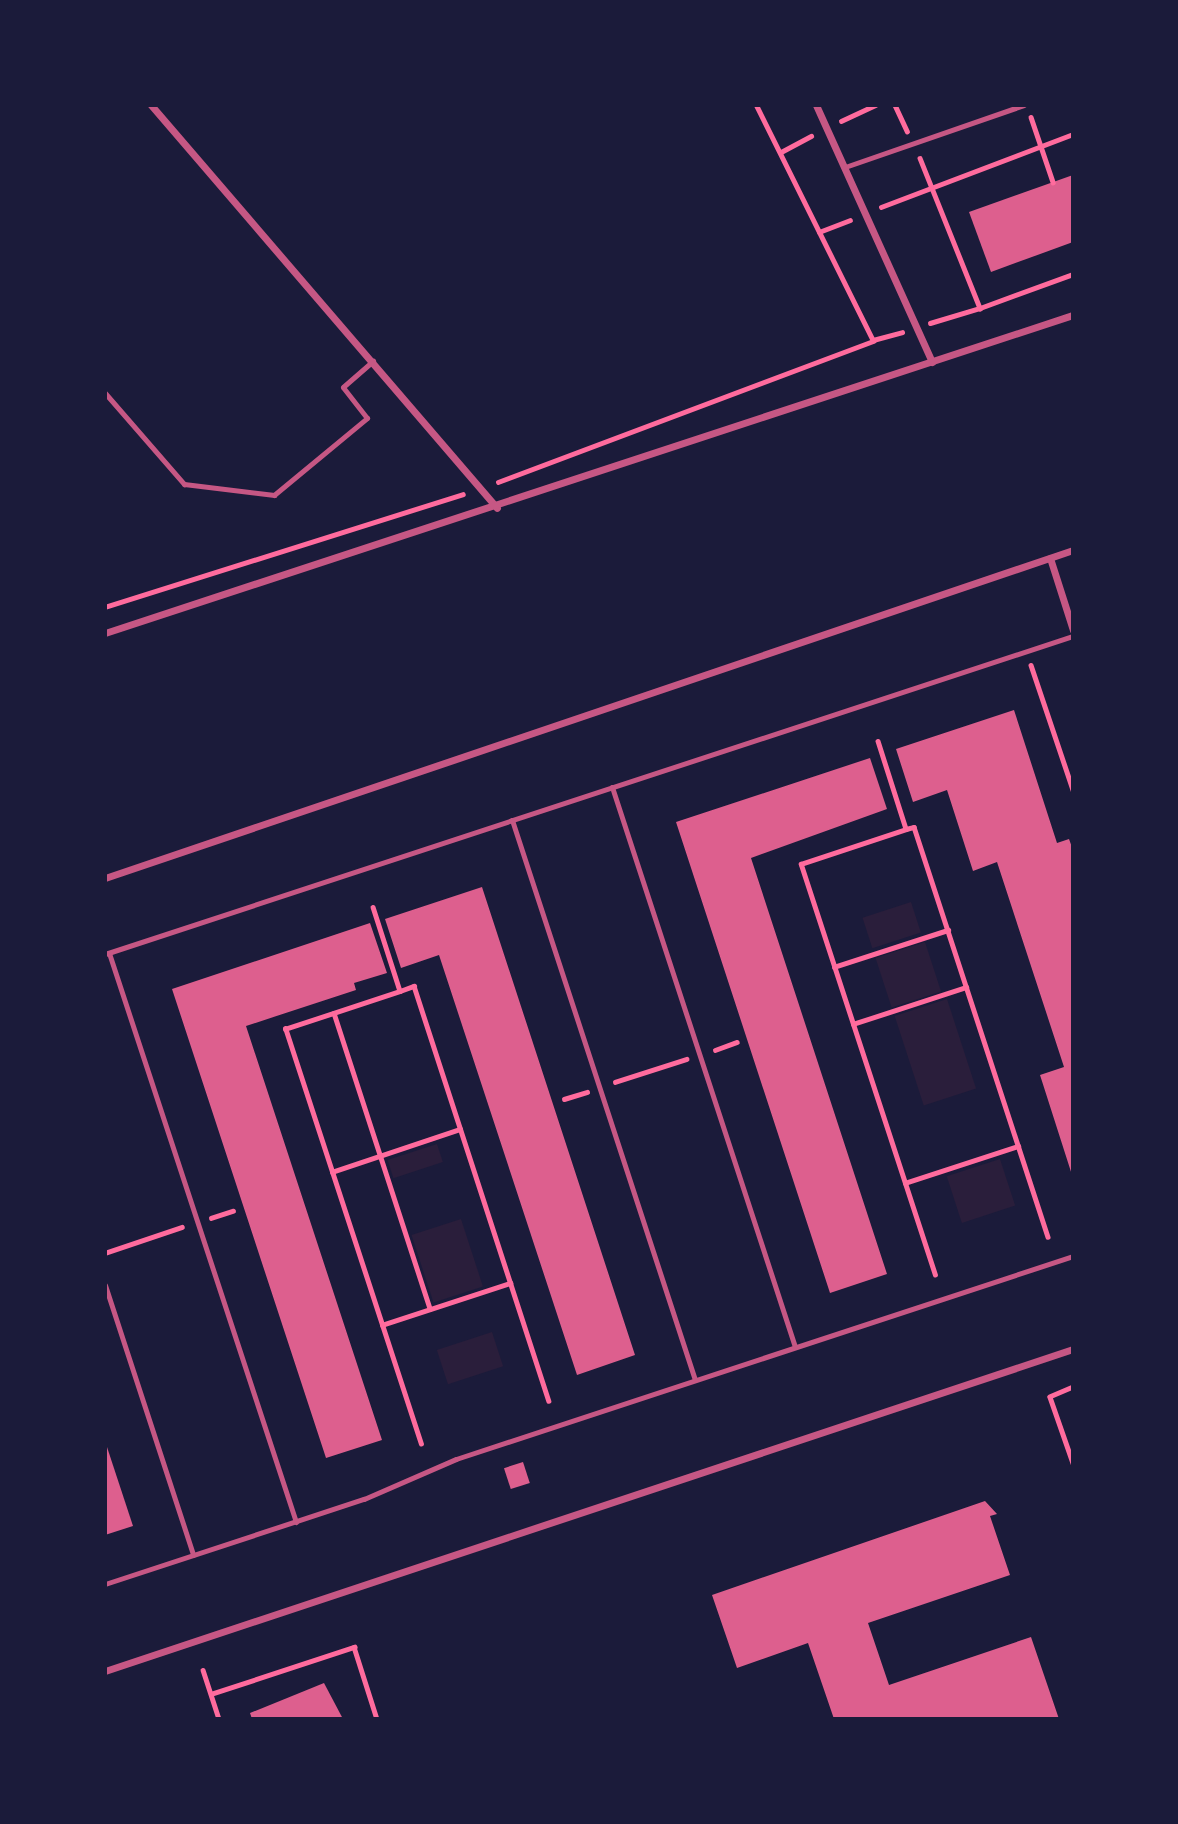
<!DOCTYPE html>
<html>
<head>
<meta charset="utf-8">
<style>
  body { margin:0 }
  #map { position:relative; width:1178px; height:1824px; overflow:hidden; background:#1b1b3a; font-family:Overpass,sans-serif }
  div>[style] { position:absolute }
  .green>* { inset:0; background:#2a1e3b; transform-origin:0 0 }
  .building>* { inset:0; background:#dd5f8e; transform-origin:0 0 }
  .path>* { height:4.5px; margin:-2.25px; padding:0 2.25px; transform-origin:2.25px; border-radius:2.25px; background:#ff6b9d }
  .service>* { height:5px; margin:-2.5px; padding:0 2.5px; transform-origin:2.5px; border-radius:2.5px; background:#c65784 }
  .minor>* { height:7px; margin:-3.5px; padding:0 3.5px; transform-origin:3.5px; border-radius:3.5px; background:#c65784 }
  span { translate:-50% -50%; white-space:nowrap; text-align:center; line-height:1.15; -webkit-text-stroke:6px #1b1b3a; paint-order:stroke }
  .frame { position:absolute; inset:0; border:107px solid #1b1b3a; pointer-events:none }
</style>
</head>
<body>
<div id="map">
  <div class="green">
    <i style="left:911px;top:902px;width:32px;height:51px;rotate:72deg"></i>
    <i style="left:925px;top:942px;width:52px;height:52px;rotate:72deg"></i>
    <i style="left:947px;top:999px;width:94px;height:55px;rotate:72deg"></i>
    <i style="left:437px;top:1144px;width:19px;height:52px;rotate:72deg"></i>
    <i style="left:1000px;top:1159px;width:49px;height:56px;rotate:72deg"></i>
    <i style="left:461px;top:1219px;width:71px;height:52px;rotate:72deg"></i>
    <i style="left:492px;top:1332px;width:36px;height:58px;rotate:72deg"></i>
  </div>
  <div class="building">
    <i style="clip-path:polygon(1073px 175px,1073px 242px,991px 272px,969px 212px)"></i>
    <i style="clip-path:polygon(1014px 710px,1057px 843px,1069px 839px,1073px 850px,1072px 1175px,1040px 1075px,1064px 1067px,997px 862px,973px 871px,947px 790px,913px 802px,896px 749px)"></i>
    <i style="clip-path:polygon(870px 758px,887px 809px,751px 858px,887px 1274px,830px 1293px,676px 822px)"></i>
    <i style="clip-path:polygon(482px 887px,635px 1355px,577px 1375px,439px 955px,401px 968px,385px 919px)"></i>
    <i style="clip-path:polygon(370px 923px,387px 973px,354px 983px,356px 990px,246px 1026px,382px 1440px,326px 1458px,172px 989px)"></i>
    <i style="clip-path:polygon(105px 1441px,133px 1526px,105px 1535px)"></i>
    <i style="left:523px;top:1462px;width:22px;height:20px;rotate:72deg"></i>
    <i style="clip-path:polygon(985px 1501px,997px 1514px,990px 1516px,1010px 1575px,868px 1623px,889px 1685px,1031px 1637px,1059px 1719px,834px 1719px,808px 1643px,737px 1668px,712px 1595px)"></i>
    <i style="clip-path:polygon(324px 1683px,343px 1719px,252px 1719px,250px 1713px)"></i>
  </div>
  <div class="path">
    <i style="left:895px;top:105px;width:29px;rotate:65deg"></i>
    <i style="left:1031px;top:117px;width:69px;rotate:71.3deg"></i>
    <i style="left:841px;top:121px;width:38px;rotate:-25deg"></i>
    <i style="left:781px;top:152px;width:34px;rotate:-28deg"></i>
    <i style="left:920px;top:158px;width:162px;rotate:68.2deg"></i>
    <i style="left:980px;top:308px;width:99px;rotate:-20.1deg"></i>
    <i style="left:881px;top:207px;width:205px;rotate:-20.8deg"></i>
    <i style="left:819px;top:232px;width:33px;rotate:-21deg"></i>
    <i style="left:930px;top:323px;width:52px;rotate:-16.7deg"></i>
    <i style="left:873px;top:340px;width:30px;rotate:-15deg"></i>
    <i style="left:498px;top:482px;width:401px;rotate:-20.6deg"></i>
    <i style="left:873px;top:341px;width:263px;rotate:-116.4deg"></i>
    <i style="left:105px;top:607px;width:375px;rotate:-17.5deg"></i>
    <i style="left:1031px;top:665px;width:132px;rotate:71.4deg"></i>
    <i style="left:878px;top:741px;width:92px;rotate:72.3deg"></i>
    <i style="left:373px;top:907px;width:88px;rotate:72.2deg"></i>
    <i style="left:834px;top:967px;width:120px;rotate:-18deg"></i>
    <i style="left:334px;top:1013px;width:311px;rotate:72deg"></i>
    <i style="left:853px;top:1024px;width:119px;rotate:-18.1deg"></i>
    <i style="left:715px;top:1050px;width:23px;rotate:-20deg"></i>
    <i style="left:615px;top:1082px;width:75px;rotate:-17.9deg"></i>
    <i style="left:564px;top:1099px;width:24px;rotate:-17deg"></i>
    <i style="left:332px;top:1172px;width:135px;rotate:-18.6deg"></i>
    <i style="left:905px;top:1183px;width:119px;rotate:-18.1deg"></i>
    <i style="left:211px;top:1218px;width:23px;rotate:-18deg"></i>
    <i style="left:105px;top:1253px;width:81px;rotate:-18.7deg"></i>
    <i style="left:935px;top:1275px;width:432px;rotate:-108.1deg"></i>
    <i style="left:801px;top:864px;width:111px;rotate:-18.4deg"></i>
    <i style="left:906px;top:829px;width:8px;rotate:-14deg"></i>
    <i style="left:914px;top:827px;width:431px;rotate:71.9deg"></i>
    <i style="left:382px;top:1325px;width:135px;rotate:-18.2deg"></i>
    <i style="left:1073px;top:1387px;width:25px;rotate:157deg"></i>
    <i style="left:1050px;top:1397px;width:70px;rotate:70.8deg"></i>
    <i style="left:421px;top:1444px;width:437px;rotate:-108.1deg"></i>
    <i style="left:285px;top:1029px;width:121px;rotate:-18.3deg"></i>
    <i style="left:400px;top:991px;width:15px;rotate:-20deg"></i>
    <i style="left:414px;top:986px;width:436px;rotate:72deg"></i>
    <i style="left:203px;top:1670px;width:52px;rotate:71.9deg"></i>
    <i style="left:211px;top:1694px;width:151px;rotate:-18.2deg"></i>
    <i style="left:354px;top:1647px;width:76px;rotate:72.3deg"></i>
  </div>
  <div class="service">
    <i style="left:845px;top:167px;width:189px;rotate:-19.1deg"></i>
    <i style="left:105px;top:393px;width:121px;rotate:49deg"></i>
    <i style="left:184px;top:484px;width:91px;rotate:7deg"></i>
    <i style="left:274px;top:495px;width:121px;rotate:-39.6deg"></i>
    <i style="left:367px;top:418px;width:39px;rotate:-128deg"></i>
    <i style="left:343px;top:387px;width:40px;rotate:-41deg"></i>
    <i style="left:612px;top:787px;width:589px;rotate:71.9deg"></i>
    <i style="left:512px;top:820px;width:589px;rotate:71.9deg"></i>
    <i style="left:109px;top:953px;width:599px;rotate:71.81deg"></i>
    <i style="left:105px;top:954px;width:1019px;rotate:-18.19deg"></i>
    <i style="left:105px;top:1285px;width:284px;rotate:71.9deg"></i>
    <i style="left:105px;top:1584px;width:273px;rotate:-18.2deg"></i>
    <i style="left:364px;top:1499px;width:100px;rotate:-23.5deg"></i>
    <i style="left:456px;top:1459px;width:650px;rotate:-18.21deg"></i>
  </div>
  <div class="minor">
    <i style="left:151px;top:105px;width:531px;rotate:49.35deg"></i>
    <i style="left:816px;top:105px;width:282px;rotate:65.7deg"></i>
    <i style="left:1050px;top:558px;width:76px;rotate:72.3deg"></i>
    <i style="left:105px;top:633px;width:1019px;rotate:-18.19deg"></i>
    <i style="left:105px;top:878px;width:1022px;rotate:-18.72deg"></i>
    <i style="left:105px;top:1671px;width:1020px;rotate:-18.4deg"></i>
  </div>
  <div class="frame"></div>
</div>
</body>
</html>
